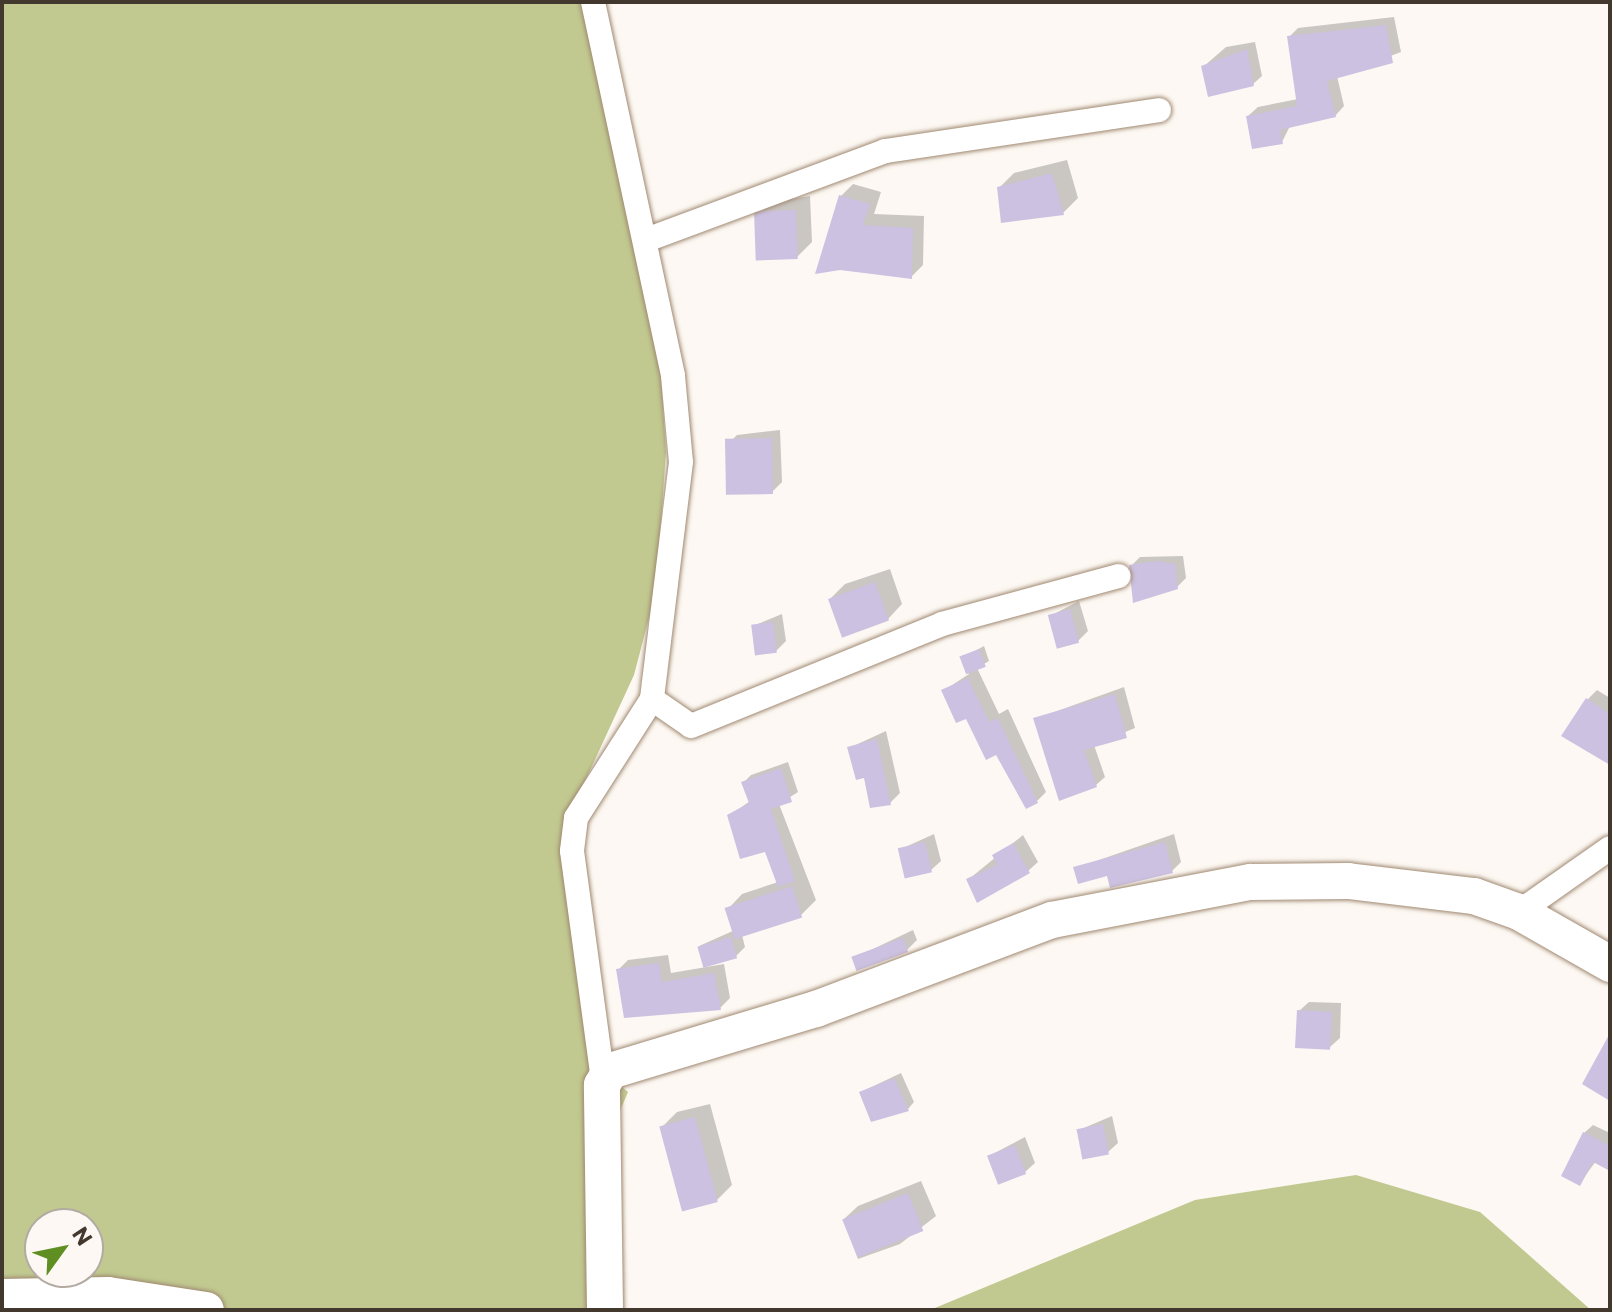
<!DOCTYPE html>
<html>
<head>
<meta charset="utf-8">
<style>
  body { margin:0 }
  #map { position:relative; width:1612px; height:1312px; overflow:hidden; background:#fdf8f3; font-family:Commissioner,sans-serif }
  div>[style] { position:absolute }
  .forest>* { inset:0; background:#c1c990 }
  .shadow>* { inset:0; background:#0003 }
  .building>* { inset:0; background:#ccc1e1; transform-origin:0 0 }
  .roads { filter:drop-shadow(0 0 2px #a08971) drop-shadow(0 0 2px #a08971) }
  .street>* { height:24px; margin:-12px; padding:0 12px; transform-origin:12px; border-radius:12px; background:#fff }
  .secondary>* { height:36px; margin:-18px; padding:0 18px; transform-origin:18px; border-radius:18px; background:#fff }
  span { translate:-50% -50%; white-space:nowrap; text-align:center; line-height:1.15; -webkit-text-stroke:7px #fdf8f3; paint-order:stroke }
  .frame { position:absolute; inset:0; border:4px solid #42382e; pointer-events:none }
  .north { position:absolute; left:24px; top:1208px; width:80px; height:80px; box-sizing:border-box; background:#fdf8f3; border:2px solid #b2aba4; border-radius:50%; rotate:57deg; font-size:22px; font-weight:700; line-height:32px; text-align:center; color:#42382e }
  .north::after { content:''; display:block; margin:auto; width:28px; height:36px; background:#5f8e23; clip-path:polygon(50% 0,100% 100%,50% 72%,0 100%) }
</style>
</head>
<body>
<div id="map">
  <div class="forest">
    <i style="clip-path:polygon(evenodd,2px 2px,589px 2px,661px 376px,666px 452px,656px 591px,634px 675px,580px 792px,580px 848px,612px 1079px,628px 1092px,620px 1111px,616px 1310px,236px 1310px,101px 1292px,2px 1297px,2px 2px,40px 1224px,88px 1224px,88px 1272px,40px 1272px,40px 1224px)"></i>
    <i style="clip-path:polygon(1356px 1175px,1480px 1212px,1591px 1310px,930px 1310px,1195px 1200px)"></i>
  </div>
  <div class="shadow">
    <i style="clip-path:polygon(1394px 17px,1401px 52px,1337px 76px,1344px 106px,1335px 116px,1290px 126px,1282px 142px,1248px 116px,1258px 107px,1298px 99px,1289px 37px,1298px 28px)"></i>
    <i style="clip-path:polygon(1255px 42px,1262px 76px,1253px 84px,1203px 67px,1226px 47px)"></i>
    <i style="clip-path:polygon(1067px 160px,1078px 198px,1063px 213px,999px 188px,1014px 173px)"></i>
    <i style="clip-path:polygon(853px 184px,881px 192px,874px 214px,924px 216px,923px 265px,911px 277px,840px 268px,841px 196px)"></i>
    <i style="clip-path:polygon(810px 196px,812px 242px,797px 257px,756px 217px,771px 202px)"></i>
    <i style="clip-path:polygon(780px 430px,782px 482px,772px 492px,727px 445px,737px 435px)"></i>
    <i style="clip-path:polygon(1183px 556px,1186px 578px,1177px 587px,1131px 566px,1140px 557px)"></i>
    <i style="clip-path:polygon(890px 569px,902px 604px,888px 619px,830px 599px,845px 584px)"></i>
    <i style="clip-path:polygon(1079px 601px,1088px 631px,1078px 641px,1050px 616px)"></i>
    <i style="clip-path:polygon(782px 614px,786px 641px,776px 651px,753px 626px)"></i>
    <i style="clip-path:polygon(984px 646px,989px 661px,977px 668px,999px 714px,1008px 709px,1046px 792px,1037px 801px,943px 691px,969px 674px,962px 658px)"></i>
    <i style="clip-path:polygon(1124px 687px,1135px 728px,1094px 745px,1105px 777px,1096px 785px,1035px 719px)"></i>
    <i style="clip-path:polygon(1597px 690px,1610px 698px,1610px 763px,1588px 699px)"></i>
    <i style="clip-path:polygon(886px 731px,900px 793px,890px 803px,849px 748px)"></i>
    <i style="clip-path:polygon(788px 762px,798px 792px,779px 804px,816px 900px,801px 915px,742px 935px,745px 947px,736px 956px,699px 946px,735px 930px,728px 909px,742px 894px,778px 882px,766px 849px,729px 816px,750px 801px,744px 782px,751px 775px)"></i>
    <i style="clip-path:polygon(934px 834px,941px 861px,931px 870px,901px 849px)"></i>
    <i style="clip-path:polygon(1174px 834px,1181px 862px,1172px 871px,1076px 868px)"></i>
    <i style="clip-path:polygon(1023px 835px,1038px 862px,1028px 871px,969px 879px)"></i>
    <i style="clip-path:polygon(913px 930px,917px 940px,907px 950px,854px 958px)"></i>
    <i style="clip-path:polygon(668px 955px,671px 973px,724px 964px,730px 998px,720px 1008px,618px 970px,628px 960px)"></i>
    <i style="clip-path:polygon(1309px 1002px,1341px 1003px,1340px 1038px,1330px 1047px,1299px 1011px)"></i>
    <i style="clip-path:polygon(901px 1073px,914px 1102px,908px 1109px,861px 1092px)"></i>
    <i style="clip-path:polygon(710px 1104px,732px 1185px,717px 1200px,662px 1127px,677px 1112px)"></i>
    <i style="clip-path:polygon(1112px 1116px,1118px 1143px,1108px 1152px,1079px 1130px)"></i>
    <i style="clip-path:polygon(1593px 1125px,1610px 1133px,1610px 1163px,1596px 1161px,1580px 1183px,1584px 1133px)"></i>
    <i style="clip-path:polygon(1025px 1137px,1035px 1163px,1025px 1172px,989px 1156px)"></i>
    <i style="clip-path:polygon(921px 1181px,936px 1216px,900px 1244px,858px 1259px,844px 1219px,858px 1206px)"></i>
  </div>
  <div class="building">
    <i style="clip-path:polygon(1386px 25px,1393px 63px,1327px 81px,1336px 117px,1280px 130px,1283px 144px,1252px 149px,1246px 116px,1297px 106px,1287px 36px)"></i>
    <i style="clip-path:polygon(1247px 49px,1254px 86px,1208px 97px,1201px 66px)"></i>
    <i style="clip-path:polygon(1052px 173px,1064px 215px,1001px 223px,997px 187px)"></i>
    <i style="clip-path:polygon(839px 195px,870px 204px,863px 225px,913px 228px,912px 279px,840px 270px,815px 274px)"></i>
    <i style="left:796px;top:210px;width:49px;height:42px;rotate:88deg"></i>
    <i style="left:772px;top:438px;width:56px;height:47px;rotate:89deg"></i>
    <i style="clip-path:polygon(1157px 561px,1175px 564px,1178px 589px,1133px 603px,1129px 565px)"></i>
    <i style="left:875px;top:582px;width:41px;height:50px;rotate:70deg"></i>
    <i style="left:1070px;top:609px;width:35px;height:23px;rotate:75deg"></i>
    <i style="left:773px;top:622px;width:31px;height:22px;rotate:83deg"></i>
    <i style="left:979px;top:649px;width:19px;height:21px;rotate:69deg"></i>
    <i style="clip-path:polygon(968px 678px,989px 722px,998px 718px,1038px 803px,1026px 809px,996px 755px,986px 760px,966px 719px,956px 723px,941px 690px)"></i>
    <i style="clip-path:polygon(1115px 694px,1127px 738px,1084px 750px,1097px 787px,1059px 801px,1033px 718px)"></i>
    <i style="clip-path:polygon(1586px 698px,1610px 714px,1610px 765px,1561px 736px)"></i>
    <i style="clip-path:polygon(877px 739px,891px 805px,870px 808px,864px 778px,856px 780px,847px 747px)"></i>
    <i style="clip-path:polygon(781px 768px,792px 802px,771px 809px,795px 881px,778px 887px,765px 852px,740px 859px,727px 815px,749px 803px,741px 782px)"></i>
    <i style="left:925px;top:842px;width:31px;height:28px;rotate:77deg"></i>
    <i style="clip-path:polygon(1165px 842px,1173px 873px,1110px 888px,1107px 876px,1078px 884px,1073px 867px)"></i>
    <i style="clip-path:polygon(1013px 843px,1030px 873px,977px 903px,966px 879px,997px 865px,992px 855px)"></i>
    <i style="left:792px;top:886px;width:33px;height:71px;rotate:72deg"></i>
    <i style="left:731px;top:937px;width:22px;height:35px;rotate:74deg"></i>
    <i style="left:903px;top:938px;width:15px;height:55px;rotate:70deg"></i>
    <i style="clip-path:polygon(659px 963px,662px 982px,714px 973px,721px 1010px,624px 1018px,616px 969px)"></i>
    <i style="left:1297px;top:1010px;width:35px;height:38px;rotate:3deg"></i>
    <i style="clip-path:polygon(1610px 1033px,1610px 1101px,1582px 1084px)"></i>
    <i style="clip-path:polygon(894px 1078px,909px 1111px,871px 1122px,859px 1092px)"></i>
    <i style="left:695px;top:1117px;width:88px;height:37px;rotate:75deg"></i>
    <i style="left:1103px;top:1124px;width:31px;height:27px;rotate:79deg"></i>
    <i style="clip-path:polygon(1583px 1132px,1610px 1146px,1610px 1171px,1593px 1162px,1580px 1186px,1561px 1176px)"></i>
    <i style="left:1015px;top:1145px;width:31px;height:30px;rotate:69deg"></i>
    <i style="left:908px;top:1193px;width:41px;height:71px;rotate:68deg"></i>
  </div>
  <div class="roads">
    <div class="street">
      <i style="left:593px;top:2px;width:382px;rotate:77.9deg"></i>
      <i style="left:673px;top:376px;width:86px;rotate:84.7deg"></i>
      <i style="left:681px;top:462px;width:239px;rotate:97deg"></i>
      <i style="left:652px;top:699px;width:141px;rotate:122.6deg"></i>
      <i style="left:576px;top:818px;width:33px;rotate:97deg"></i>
      <i style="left:572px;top:851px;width:231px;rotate:82.3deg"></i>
      <i style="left:646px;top:240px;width:255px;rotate:-20.4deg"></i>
      <i style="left:885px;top:151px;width:277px;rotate:-8.5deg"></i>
      <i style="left:652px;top:699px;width:47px;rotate:34.7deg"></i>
      <i style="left:691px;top:726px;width:271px;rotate:-22.1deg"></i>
      <i style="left:942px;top:624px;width:183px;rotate:-15.2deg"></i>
      <i style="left:1519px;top:912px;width:111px;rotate:-35.1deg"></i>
    </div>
    <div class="secondary">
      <i style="left:2px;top:1297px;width:106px;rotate:-1.1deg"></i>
      <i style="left:108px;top:1295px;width:99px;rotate:8.7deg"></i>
      <i style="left:605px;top:1310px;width:225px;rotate:-90.8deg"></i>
      <i style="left:602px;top:1085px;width:16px;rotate:-60deg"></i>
      <i style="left:610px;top:1071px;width:215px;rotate:-16.8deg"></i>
      <i style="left:816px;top:1009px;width:252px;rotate:-20.7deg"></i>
      <i style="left:1052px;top:920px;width:202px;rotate:-10.9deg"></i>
      <i style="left:1250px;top:882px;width:98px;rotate:-0.6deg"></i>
      <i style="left:1348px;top:881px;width:127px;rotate:6.8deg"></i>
      <i style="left:1474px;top:896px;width:48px;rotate:19.6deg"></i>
      <i style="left:1519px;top:912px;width:105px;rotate:29.7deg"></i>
    </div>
  </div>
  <div class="frame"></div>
  <div class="north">N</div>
</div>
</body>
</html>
